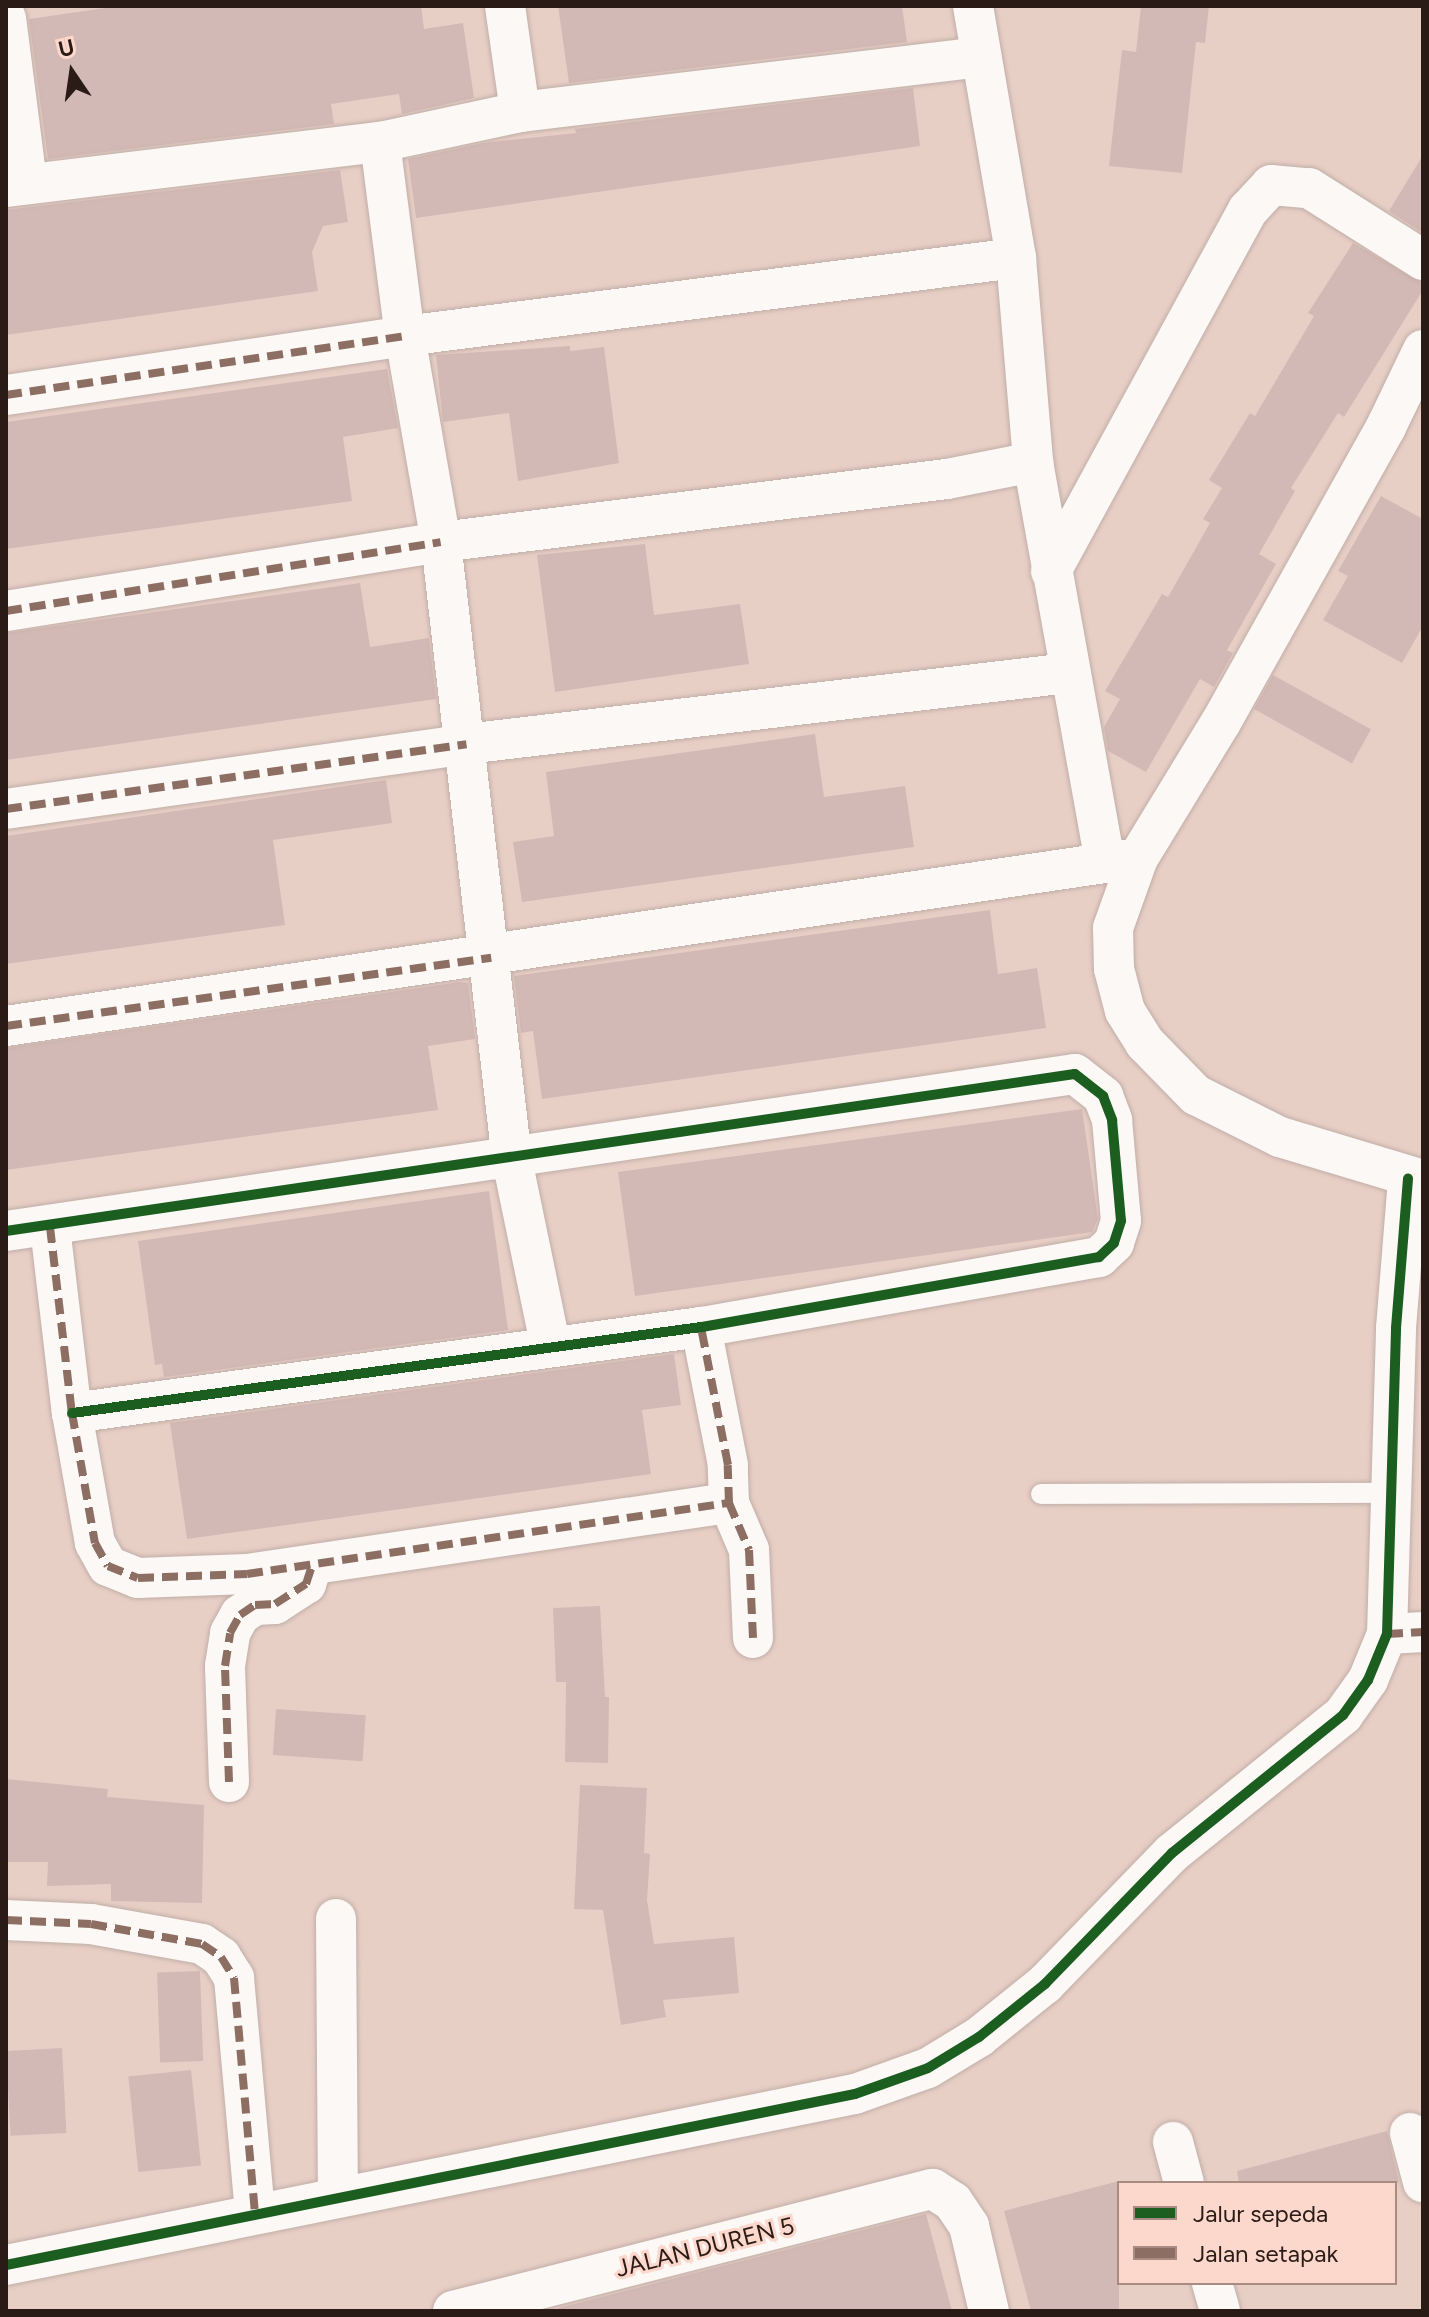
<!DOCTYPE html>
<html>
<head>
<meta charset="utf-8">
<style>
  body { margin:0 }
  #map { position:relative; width:1429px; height:2317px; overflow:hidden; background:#e8cfc6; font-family:Figtree,sans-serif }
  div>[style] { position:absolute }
  .building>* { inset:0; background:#d3b9b5; transform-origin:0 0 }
  .roads { filter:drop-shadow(0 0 2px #c0aea7) drop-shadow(0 0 2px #c0aea7) }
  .lane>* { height:20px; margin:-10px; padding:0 10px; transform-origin:10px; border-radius:10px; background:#fcf8f6 }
  .street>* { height:40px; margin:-20px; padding:0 20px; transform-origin:20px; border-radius:20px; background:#fcf8f6 }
  .quiet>* { height:8px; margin-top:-4px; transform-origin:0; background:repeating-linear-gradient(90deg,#8d6e63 0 16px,transparent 0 24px) }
  .cycleway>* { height:10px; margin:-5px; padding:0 5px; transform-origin:5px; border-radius:5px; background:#1b5e20 }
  span { translate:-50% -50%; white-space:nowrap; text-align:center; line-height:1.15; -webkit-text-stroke:6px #fcd7cb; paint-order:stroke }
  .street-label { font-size:24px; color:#2b1b16 }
  .frame { position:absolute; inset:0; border:8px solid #2b1b16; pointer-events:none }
  .legend { position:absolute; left:1117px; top:2181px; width:280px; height:104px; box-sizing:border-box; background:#fcd7cb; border:2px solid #a88c83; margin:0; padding:10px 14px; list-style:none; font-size:24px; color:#2b1b16 }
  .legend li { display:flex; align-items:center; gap:16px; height:40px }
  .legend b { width:40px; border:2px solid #a88c83 }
  .north { position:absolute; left:32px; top:32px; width:80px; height:80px; -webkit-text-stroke:6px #fcd7cb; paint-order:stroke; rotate:347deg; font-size:22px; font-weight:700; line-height:32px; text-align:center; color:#2b1b16 }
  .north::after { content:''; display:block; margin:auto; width:28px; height:36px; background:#2b1b16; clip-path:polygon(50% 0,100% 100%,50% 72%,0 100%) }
</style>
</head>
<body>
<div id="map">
  <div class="building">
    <i style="clip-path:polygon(119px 6px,421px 6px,424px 29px,463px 23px,474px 98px,402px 114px,399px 94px,331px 104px,334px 124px,48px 159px,29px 19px)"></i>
    <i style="clip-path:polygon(558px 6px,902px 6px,907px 42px,569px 83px)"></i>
    <i style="clip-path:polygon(1141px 6px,1209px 6px,1205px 43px,1196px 42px,1182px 173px,1109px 166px,1122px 50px,1136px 52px)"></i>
    <i style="clip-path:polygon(913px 88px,920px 146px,416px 218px,408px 159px,483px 143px,576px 133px,575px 129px)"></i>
    <i style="clip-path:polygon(1423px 155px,1423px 233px,1389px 211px)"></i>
    <i style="clip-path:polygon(340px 170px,348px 222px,323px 226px,312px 252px,318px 291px,6px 335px,6px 210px)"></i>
    <i style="clip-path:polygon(1353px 243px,1423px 283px,1423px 290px,1344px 417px,1338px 413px,1291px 488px,1295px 491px,1259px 554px,1276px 564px,1227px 650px,1233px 653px,1214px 687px,1200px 679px,1146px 772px,1108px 751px,1104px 727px,1120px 699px,1105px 691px,1162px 594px,1168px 597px,1210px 523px,1203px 519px,1222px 488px,1209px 480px,1250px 413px,1255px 416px,1314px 316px,1308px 313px)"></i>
    <i style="clip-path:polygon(570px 346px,570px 351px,604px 347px,619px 463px,518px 481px,509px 413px,443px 422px,436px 355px)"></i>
    <i style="clip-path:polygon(387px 369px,398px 428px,343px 437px,352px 501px,6px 549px,6px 422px)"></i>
    <i style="clip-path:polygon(1381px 496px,1423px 519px,1423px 626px,1402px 663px,1323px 620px,1348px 576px,1338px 571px)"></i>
    <i style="clip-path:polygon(645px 544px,654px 615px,740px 604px,749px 664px,555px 692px,537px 555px)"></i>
    <i style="clip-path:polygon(360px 583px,370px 647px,429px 638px,436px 699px,6px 760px,6px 633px)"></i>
    <i style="left:1273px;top:675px;width:112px;height:39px;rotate:29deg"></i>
    <i style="clip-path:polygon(815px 734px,824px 797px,905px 786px,914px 847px,522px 902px,513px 842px,554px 836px,546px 772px)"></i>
    <i style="clip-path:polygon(386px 780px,392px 823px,273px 840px,285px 925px,6px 964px,6px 836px)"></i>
    <i style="clip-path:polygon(990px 910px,998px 974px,1037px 968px,1046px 1028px,542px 1099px,533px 1031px,521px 1033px,514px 976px)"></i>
    <i style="clip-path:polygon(460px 982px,468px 983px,475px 1039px,428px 1046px,438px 1110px,6px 1170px,6px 1048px)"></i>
    <i style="clip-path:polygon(1082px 1109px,1098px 1219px,1092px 1232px,635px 1296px,618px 1172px)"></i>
    <i style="clip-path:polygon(489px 1191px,508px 1330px,164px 1377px,162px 1364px,155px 1365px,138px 1241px)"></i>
    <i style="clip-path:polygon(674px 1354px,681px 1405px,642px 1410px,651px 1474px,187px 1539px,170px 1423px)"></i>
    <i style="clip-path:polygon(600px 1606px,605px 1697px,609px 1697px,608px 1763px,565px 1762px,566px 1682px,556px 1682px,553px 1608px)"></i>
    <i style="left:276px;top:1709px;width:90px;height:46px;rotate:4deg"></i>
    <i style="clip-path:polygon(6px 1779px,108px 1789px,107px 1797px,204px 1805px,202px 1903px,111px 1901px,111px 1884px,47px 1886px,48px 1862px,6px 1862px)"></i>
    <i style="clip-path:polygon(580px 1785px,647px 1788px,644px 1853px,650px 1854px,647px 1900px,654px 1944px,734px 1937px,739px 1993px,663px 2000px,666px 2017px,621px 2025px,603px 1910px,574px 1909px)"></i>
    <i style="left:200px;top:1971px;width:90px;height:43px;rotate:88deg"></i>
    <i style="left:62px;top:2048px;width:85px;height:56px;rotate:87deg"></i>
    <i style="left:191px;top:2070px;width:96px;height:63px;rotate:84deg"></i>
    <i style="clip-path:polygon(1387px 2131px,1399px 2183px,1239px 2183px,1237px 2171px)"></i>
    <i style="clip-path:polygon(1119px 2181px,1119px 2311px,1031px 2311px,1004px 2211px)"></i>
    <i style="clip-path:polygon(926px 2214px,952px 2311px,559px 2311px,559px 2308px)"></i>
  </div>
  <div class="roads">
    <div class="lane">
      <i style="left:1041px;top:1494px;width:354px;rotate:-0.2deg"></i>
    </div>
    <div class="street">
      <i style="left:505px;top:6px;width:107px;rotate:81.9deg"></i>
      <i style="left:973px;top:6px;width:256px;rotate:80.3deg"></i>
      <i style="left:1016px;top:258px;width:205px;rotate:85.2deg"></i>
      <i style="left:1033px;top:462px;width:406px;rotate:79.8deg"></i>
      <i style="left:6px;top:18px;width:166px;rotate:82.7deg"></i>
      <i style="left:380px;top:142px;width:196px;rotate:82.7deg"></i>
      <i style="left:405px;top:336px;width:209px;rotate:80.1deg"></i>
      <i style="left:441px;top:542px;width:622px;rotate:83.45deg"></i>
      <i style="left:512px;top:1160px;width:188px;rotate:78.3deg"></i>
      <i style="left:6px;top:187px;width:377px;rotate:-6.9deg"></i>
      <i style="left:380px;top:142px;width:143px;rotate:-12.1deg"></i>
      <i style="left:520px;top:112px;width:462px;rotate:-6.8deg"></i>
      <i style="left:1423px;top:350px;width:85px;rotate:115.7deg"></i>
      <i style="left:1386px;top:427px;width:338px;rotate:119.2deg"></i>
      <i style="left:1221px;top:722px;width:159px;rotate:121.4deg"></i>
      <i style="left:1138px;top:858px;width:74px;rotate:109.7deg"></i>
      <i style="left:1113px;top:928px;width:41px;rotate:88.6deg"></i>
      <i style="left:1114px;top:969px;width:43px;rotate:75.3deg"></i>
      <i style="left:1125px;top:1011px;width:38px;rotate:58deg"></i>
      <i style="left:1145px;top:1043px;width:73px;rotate:45.6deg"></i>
      <i style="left:1196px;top:1095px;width:94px;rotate:26.6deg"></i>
      <i style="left:1280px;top:1137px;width:149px;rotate:16.7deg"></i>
      <i style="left:6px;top:395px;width:403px;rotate:-8.4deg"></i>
      <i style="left:405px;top:336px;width:616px;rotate:-7.28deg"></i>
      <i style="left:1051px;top:571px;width:411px;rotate:-61.4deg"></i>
      <i style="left:1248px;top:210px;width:34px;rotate:-47deg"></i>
      <i style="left:1271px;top:185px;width:38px;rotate:5deg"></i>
      <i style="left:1309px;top:188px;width:135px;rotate:32.3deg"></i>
      <i style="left:6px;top:611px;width:440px;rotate:-9deg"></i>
      <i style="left:441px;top:542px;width:510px;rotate:-7.1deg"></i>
      <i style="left:947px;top:479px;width:88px;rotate:-11.2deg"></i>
      <i style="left:6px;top:809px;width:465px;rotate:-8deg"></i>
      <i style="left:466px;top:744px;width:607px;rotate:-6.72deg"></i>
      <i style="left:6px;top:1026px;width:1144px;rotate:-8.44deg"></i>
      <i style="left:50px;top:1227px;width:187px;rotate:83.3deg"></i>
      <i style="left:72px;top:1413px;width:132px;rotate:80deg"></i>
      <i style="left:95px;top:1543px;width:26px;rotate:61deg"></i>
      <i style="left:108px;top:1566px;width:32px;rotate:22deg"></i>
      <i style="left:138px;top:1578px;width:109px;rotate:-2.1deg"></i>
      <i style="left:247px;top:1574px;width:487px;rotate:-8.4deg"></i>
      <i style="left:729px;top:1503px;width:38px;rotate:-92deg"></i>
      <i style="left:728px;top:1465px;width:141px;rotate:-101.1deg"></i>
      <i style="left:6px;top:1231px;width:1080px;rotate:-8.36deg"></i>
      <i style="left:1075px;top:1074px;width:36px;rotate:38deg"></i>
      <i style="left:1103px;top:1096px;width:26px;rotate:69deg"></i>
      <i style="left:1112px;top:1120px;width:101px;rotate:84.9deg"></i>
      <i style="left:1121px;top:1221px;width:23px;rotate:108deg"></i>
      <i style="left:1114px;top:1243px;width:21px;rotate:137deg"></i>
      <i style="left:1099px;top:1257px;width:404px;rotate:170deg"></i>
      <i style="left:701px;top:1327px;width:635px;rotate:172.21deg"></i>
      <i style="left:729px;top:1503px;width:51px;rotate:66.9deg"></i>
      <i style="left:749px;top:1550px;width:88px;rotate:87.4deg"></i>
      <i style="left:1387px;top:1634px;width:36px;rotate:-3deg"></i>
      <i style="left:229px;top:1782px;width:116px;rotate:-92deg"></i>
      <i style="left:225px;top:1666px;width:33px;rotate:-81deg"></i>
      <i style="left:230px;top:1633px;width:21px;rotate:-61deg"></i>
      <i style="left:240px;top:1615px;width:18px;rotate:-34deg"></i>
      <i style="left:255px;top:1605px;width:20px;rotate:-3deg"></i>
      <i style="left:275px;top:1604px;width:37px;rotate:-33deg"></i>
      <i style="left:306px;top:1584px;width:20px;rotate:-72deg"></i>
      <i style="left:336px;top:1919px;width:278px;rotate:89.6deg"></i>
      <i style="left:6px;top:1920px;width:85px;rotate:2.7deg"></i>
      <i style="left:91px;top:1924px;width:113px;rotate:10.2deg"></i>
      <i style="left:202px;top:1944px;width:23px;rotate:34deg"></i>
      <i style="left:221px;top:1957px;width:25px;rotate:58deg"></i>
      <i style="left:234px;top:1978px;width:236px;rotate:84.9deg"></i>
      <i style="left:1410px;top:2133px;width:51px;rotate:75.1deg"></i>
      <i style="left:1173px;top:2142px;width:42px;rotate:75deg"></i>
      <i style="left:6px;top:2265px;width:866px;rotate:-11.39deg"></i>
      <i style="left:855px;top:2094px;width:77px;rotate:-19.6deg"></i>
      <i style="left:928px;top:2068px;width:60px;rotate:-31.3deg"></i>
      <i style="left:979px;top:2037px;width:85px;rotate:-38.8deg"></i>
      <i style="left:1045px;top:1984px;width:182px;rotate:-45.9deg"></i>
      <i style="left:1172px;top:1853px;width:220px;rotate:-38.9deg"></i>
      <i style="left:1343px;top:1715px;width:43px;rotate:-54.5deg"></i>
      <i style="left:1368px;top:1680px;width:50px;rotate:-67.6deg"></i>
      <i style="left:1387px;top:1634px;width:306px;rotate:-88.3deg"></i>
      <i style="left:1396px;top:1328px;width:150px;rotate:-85.4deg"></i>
      <i style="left:1212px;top:2283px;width:29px;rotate:74deg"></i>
      <i style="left:453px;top:2311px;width:495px;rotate:-14.3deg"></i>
      <i style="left:933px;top:2189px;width:24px;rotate:33deg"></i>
      <i style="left:953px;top:2202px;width:29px;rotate:56deg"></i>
      <i style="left:969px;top:2226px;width:87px;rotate:76.8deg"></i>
    </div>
  </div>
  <div class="quiet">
    <i style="left:6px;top:395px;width:403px;rotate:-8.4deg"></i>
    <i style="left:6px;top:611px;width:440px;rotate:-9deg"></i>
    <i style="left:6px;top:809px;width:465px;rotate:-8deg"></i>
    <i style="left:6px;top:1026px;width:490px;rotate:-8deg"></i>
    <i style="left:50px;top:1227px;width:187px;rotate:83.3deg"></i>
    <i style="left:72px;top:1413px;width:132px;rotate:80deg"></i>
    <i style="left:95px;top:1543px;width:26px;rotate:61deg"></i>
    <i style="left:108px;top:1566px;width:32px;rotate:22deg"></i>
    <i style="left:138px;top:1578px;width:109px;rotate:-2.1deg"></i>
    <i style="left:247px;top:1574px;width:487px;rotate:-8.4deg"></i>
    <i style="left:729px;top:1503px;width:38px;rotate:-92deg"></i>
    <i style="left:728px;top:1465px;width:141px;rotate:-101.1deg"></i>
    <i style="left:729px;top:1503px;width:51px;rotate:66.9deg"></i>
    <i style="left:749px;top:1550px;width:88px;rotate:87.4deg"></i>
    <i style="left:1387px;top:1634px;width:36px;rotate:-3deg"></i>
    <i style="left:229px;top:1782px;width:116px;rotate:-92deg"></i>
    <i style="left:225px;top:1666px;width:33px;rotate:-81deg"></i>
    <i style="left:230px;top:1633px;width:21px;rotate:-61deg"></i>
    <i style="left:240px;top:1615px;width:18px;rotate:-34deg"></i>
    <i style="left:255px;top:1605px;width:20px;rotate:-3deg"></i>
    <i style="left:275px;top:1604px;width:37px;rotate:-33deg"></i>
    <i style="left:306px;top:1584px;width:20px;rotate:-72deg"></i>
    <i style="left:6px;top:1920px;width:85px;rotate:2.7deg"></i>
    <i style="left:91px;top:1924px;width:113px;rotate:10.2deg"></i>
    <i style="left:202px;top:1944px;width:23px;rotate:34deg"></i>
    <i style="left:221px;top:1957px;width:25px;rotate:58deg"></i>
    <i style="left:234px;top:1978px;width:236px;rotate:84.9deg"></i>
  </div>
  <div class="cycleway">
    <i style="left:6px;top:1231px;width:1080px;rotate:-8.36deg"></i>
    <i style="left:1075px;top:1074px;width:36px;rotate:38deg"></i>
    <i style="left:1103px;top:1096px;width:26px;rotate:69deg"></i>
    <i style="left:1112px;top:1120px;width:101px;rotate:84.9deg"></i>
    <i style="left:1121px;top:1221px;width:23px;rotate:108deg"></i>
    <i style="left:1114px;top:1243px;width:21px;rotate:137deg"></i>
    <i style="left:1099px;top:1257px;width:404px;rotate:170deg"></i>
    <i style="left:701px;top:1327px;width:635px;rotate:172.21deg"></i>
    <i style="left:6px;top:2265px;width:866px;rotate:-11.39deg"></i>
    <i style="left:855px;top:2094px;width:77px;rotate:-19.6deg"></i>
    <i style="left:928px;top:2068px;width:60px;rotate:-31.3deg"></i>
    <i style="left:979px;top:2037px;width:85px;rotate:-38.8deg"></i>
    <i style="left:1045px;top:1984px;width:182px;rotate:-45.9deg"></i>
    <i style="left:1172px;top:1853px;width:220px;rotate:-38.9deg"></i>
    <i style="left:1343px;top:1715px;width:43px;rotate:-54.5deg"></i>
    <i style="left:1368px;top:1680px;width:50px;rotate:-67.6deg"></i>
    <i style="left:1387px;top:1634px;width:306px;rotate:-88.3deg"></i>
    <i style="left:1396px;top:1328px;width:150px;rotate:-85.4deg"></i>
  </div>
  <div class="street-label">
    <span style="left:705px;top:2247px;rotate:-14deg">JALAN DUREN 5</span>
  </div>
  <div class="frame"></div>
  <ul class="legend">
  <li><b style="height:10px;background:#1b5e20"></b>Jalur sepeda</li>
  <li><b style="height:10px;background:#8d6e63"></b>Jalan setapak</li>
  </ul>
  <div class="north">U</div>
</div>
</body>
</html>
